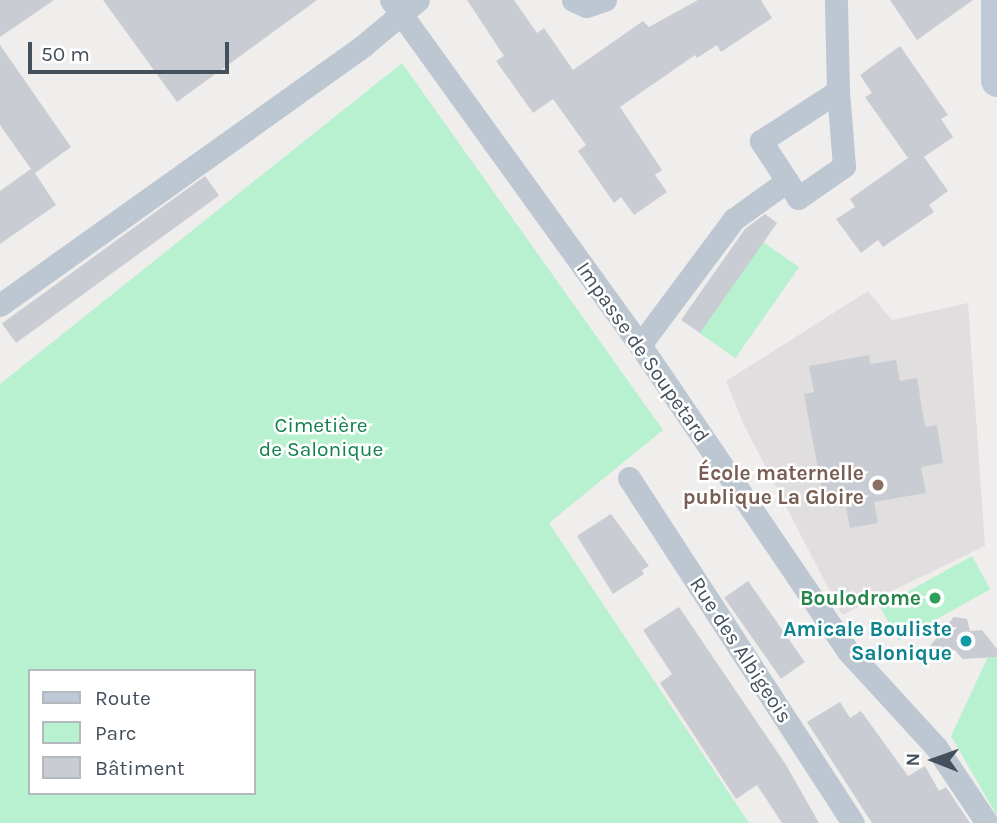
<!DOCTYPE html>
<html>
<head>
<meta charset="utf-8">
<style>
  body { margin:0 }
  #map { position:relative; width:997px; height:823px; overflow:hidden; background:#f0eded; font-family:Karla,sans-serif }
  div>[style] { position:absolute }
  .education>* { inset:0; background:#e1dedf }
  .green>* { inset:0; background:#b8f1d0; transform-origin:0 0 }
  .building>* { inset:0; background:#c9ccd2; transform-origin:0 0 }
  .street>* { height:23px; margin:-11.5px; padding:0 11.5px; transform-origin:11.5px; border-radius:11.5px; background:#bcc7d1 }
  .secondary>* { height:33px; margin:-16.5px; padding:0 16.5px; transform-origin:16.5px; border-radius:16.5px; background:#bec9d8 }
  .dots>* { width:19px; height:19px; translate:-50% -50%; box-sizing:border-box; border:4px solid #fff; border-radius:50% }
  span { translate:-50% -50%; white-space:nowrap; text-align:center; line-height:1.15; -webkit-text-stroke:5px #fff; paint-order:stroke }
  .street-label { font-size:21px; color:#44505c }
  .park-label { font-size:21px; color:#11814d }
  .education-label { font-size:21px; color:#785e54; font-weight:700 }
  .right { translate:-100% -50%; text-align:right }
  .leisure-label { font-size:21px; color:#27864d; font-weight:700 }
  .culture-label { font-size:21px; color:#0d838f; font-weight:700 }
  .legend { position:absolute; left:28px; top:669px; width:228px; height:126px; box-sizing:border-box; background:#fff; border:2px solid #b4b9be; margin:0; padding:9px 12px; list-style:none; font-size:21px; color:#44505c }
  .legend li { display:flex; align-items:center; gap:14px; height:35px }
  .legend b { width:35px; border:2px solid #b4b9be }
  .north { position:absolute; left:899px; top:725px; width:70px; height:70px; -webkit-text-stroke:5px #fff; paint-order:stroke; rotate:271deg; font-size:19px; font-weight:700; line-height:28px; text-align:center; color:#44505c }
  .north::after { content:''; display:block; margin:auto; width:24px; height:32px; background:#44505c; clip-path:polygon(50% 0,100% 100%,50% 72%,0 100%) }
  .scale { position:absolute; left:28px; top:42px; width:201px; height:32px; box-sizing:border-box; border:4px solid #44505c; border-top:0; padding-left:9px; font-size:21px; line-height:24px; white-space:nowrap; color:#44505c; -webkit-text-stroke:5px #fff; paint-order:stroke }
</style>
</head>
<body>
<div id="map">
  <div class="education">
    <i style="clip-path:polygon(868px 291px,892px 320px,968px 303px,985px 546px,842px 615px,744px 425px,726px 381px)"></i>
  </div>
  <div class="green">
    <i style="clip-path:polygon(evenodd,402px 63px,663px 430px,549px 523px,749px 823px,0 823px,0 384px,402px 63px,30px 671px,254px 671px,254px 793px,30px 793px,30px 671px)"></i>
    <i style="left:763px;top:242px;width:44px;height:111px;rotate:35deg"></i>
    <i style="left:972px;top:556px;width:38px;height:105px;rotate:61deg"></i>
    <i style="clip-path:polygon(997px 650px,997px 816px,951px 736px,988px 657px)"></i>
  </div>
  <div class="building">
    <i style="clip-path:polygon(0 0,54px 0,0 37px)"></i>
    <i style="clip-path:polygon(103px 0,317px 0,177px 102px)"></i>
    <i style="clip-path:polygon(467px 0,514px 0,537px 33px,544px 28px,573px 70px,643px 21px,649px 27px,698px 0,761px 0,772px 18px,721px 52px,717px 45px,697px 58px,695px 55px,620px 107px,662px 170px,655px 175px,667px 192px,634px 215px,621px 197px,614px 203px,578px 151px,586px 145px,553px 99px,533px 113px,496px 61px,504px 56px)"></i>
    <i style="clip-path:polygon(890px 0,973px 0,917px 40px)"></i>
    <i style="clip-path:polygon(0 45px,71px 147px,35px 173px,56px 205px,0 244px,0 191px,31px 169px,0 125px)"></i>
    <i style="clip-path:polygon(900px 46px,948px 115px,941px 119px,953px 137px,924px 157px,948px 191px,929px 205px,934px 212px,883px 247px,878px 240px,861px 253px,836px 219px,855px 207px,850px 199px,908px 158px,865px 97px,872px 93px,860px 75px)"></i>
    <i style="left:205px;top:176px;width:24px;height:251px;rotate:54deg"></i>
    <i style="clip-path:polygon(765px 214px,777px 223px,700px 333px,681px 320px,745px 229px)"></i>
    <i style="clip-path:polygon(869px 355px,870px 364px,896px 360px,900px 381px,917px 378px,925px 427px,937px 425px,943px 463px,921px 467px,926px 493px,874px 502px,878px 523px,850px 528px,846px 507px,839px 508px,837px 494px,823px 496px,804px 394px,814px 392px,809px 366px)"></i>
    <i style="clip-path:polygon(611px 514px,649px 566px,642px 570px,644px 574px,613px 594px,577px 536px)"></i>
    <i style="left:748px;top:581px;width:99px;height:29px;rotate:55deg"></i>
    <i style="clip-path:polygon(679px 607px,786px 765px,819px 823px,782px 823px,757px 785px,736px 799px,660px 683px,672px 674px,643px 630px)"></i>
    <i style="clip-path:polygon(954px 617px,967px 619px,970px 631px,982px 630px,997px 649px,997px 657px,963px 659px,954px 650px,930px 646px)"></i>
    <i style="clip-path:polygon(840px 702px,850px 718px,861px 711px,908px 776px,925px 766px,939px 791px,946px 787px,970px 823px,872px 823px,807px 722px)"></i>
  </div>
  <div class="street">
    <i style="left:391px;top:0;width:425px;rotate:54.2deg"></i>
    <i style="left:640px;top:345px;width:369px;rotate:55.8deg"></i>
    <i style="left:847px;top:650px;width:132px;rotate:47.5deg"></i>
    <i style="left:936px;top:747px;width:92px;rotate:56.1deg"></i>
    <i style="left:573px;top:0;width:14px;rotate:25deg"></i>
    <i style="left:586px;top:6px;width:20px;rotate:-18deg"></i>
    <i style="left:787px;top:181px;width:20px;rotate:57deg"></i>
    <i style="left:798px;top:198px;width:56px;rotate:-34.8deg"></i>
    <i style="left:844px;top:166px;width:75px;rotate:-94.6deg"></i>
    <i style="left:0;top:305px;width:447px;rotate:-35.5deg"></i>
    <i style="left:364px;top:45px;width:70px;rotate:-39.8deg"></i>
    <i style="left:640px;top:345px;width:157px;rotate:-53.3deg"></i>
    <i style="left:734px;top:219px;width:65px;rotate:-35.6deg"></i>
    <i style="left:787px;top:181px;width:48px;rotate:-123deg"></i>
    <i style="left:761px;top:141px;width:92px;rotate:-33deg"></i>
    <i style="left:838px;top:91px;width:91px;rotate:-91.3deg"></i>
    <i style="left:629px;top:478px;width:411px;rotate:57deg"></i>
  </div>
  <div class="secondary">
    <i style="left:997px;top:0;width:80px;rotate:90deg"></i>
  </div>
  <div class="dots">
    <i style="left:878px;top:485px;background:#8d6e63"></i>
    <i style="left:935px;top:598px;background:#2e9e5b"></i>
    <i style="left:966px;top:641px;background:#0f9aa8"></i>
  </div>
  <div class="street-label">
    <span style="left:643px;top:352px;rotate:55deg">Impasse de Soupetard</span>
    <span style="left:741px;top:650px;rotate:57deg">Rue des Albigeois</span>
  </div>
  <div class="park-label">
    <span style="left:321px;top:437px">Cimetière<br>de Salonique</span>
  </div>
  <div class="education-label">
    <span class="right" style="left:864px;top:485px">École maternelle<br>publique La Gloire</span>
  </div>
  <div class="leisure-label">
    <span class="right" style="left:921px;top:598px">Boulodrome</span>
  </div>
  <div class="culture-label">
    <span class="right" style="left:952px;top:641px">Amicale Bouliste<br>Salonique</span>
  </div>
  <ul class="legend">
  <li><b style="height:9px;background:#bec9d8"></b>Route</li>
  <li><b style="height:19px;background:#b8f1d0"></b>Parc</li>
  <li><b style="height:19px;background:#c9ccd2"></b>Bâtiment</li>
  </ul>
  <div class="north">N</div>
  <div class="scale">50 m</div>
</div>
</body>
</html>
